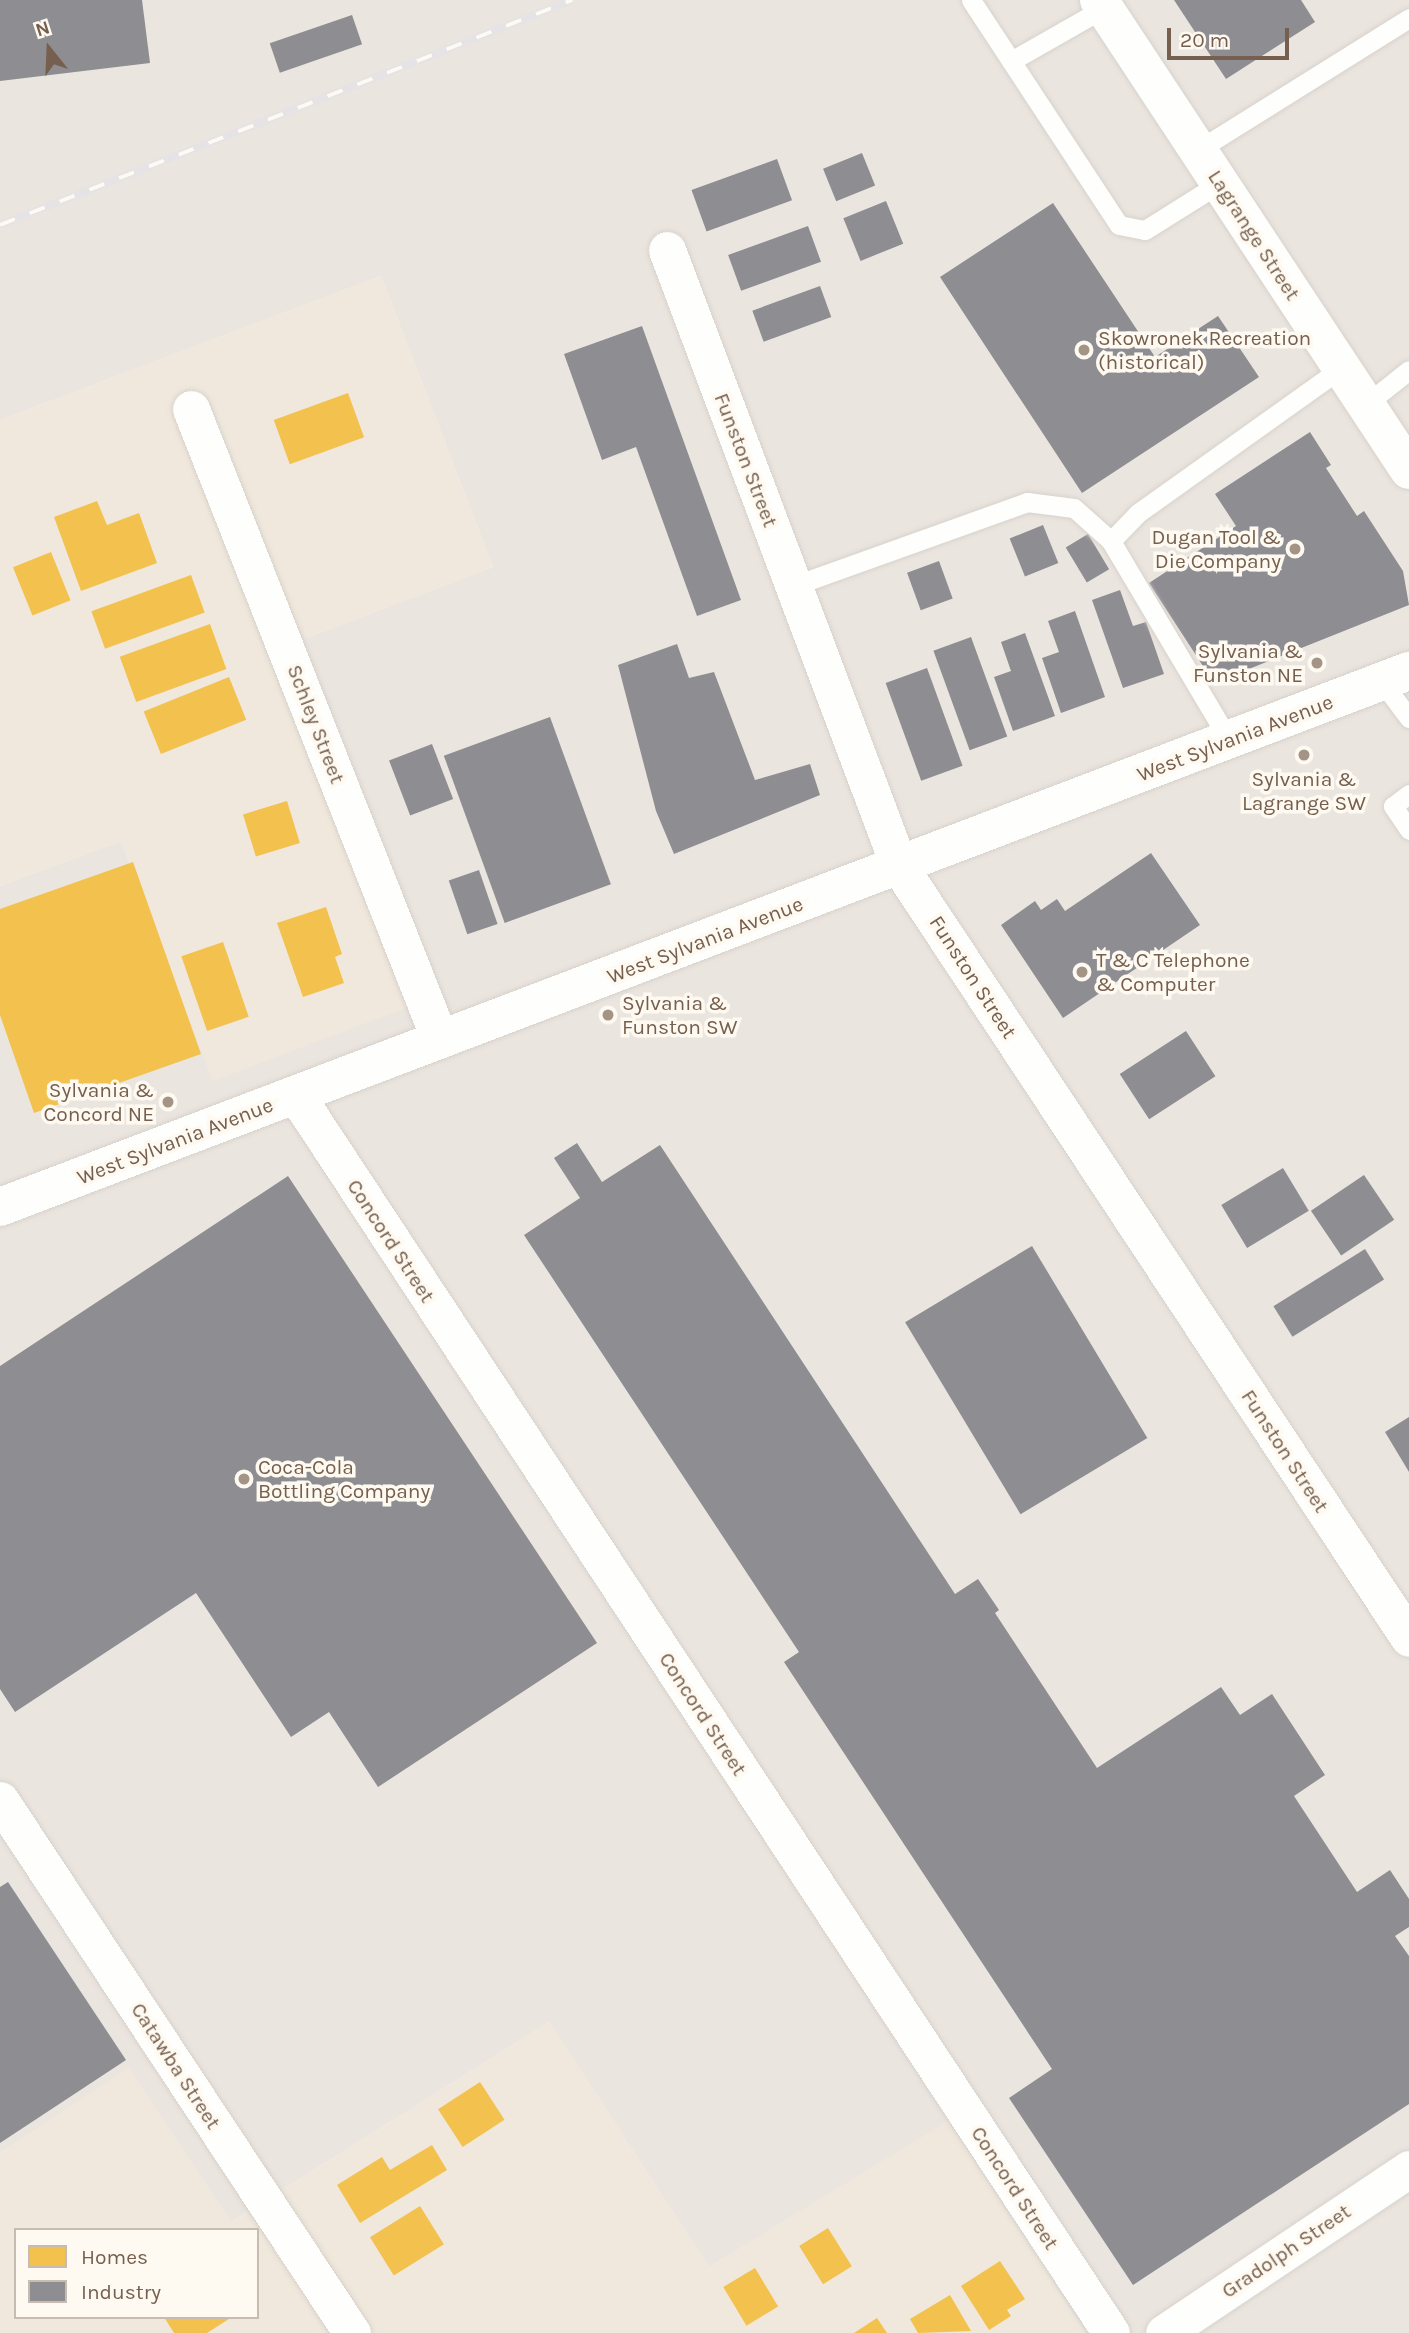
<!DOCTYPE html>
<html>
<head>
<meta charset="utf-8">
<style>
  body { margin:0 }
  #map { position:relative; width:1409px; height:2333px; overflow:hidden; background:#f8f5ee; font-family:Karla,sans-serif }
  div>[style] { position:absolute }
  .residential>* { inset:0; background:#f0e8dc }
  .industrial>* { inset:0; background:#ebe5df }
  .homes>* { inset:0; background:#f2c14e; transform-origin:0 0 }
  .industry>* { inset:0; background:#8d8d92; transform-origin:0 0 }
  .roads { filter:drop-shadow(0 0 2px #d7d2cc) drop-shadow(0 0 2px #d7d2cc) }
  .service>* { height:19px; margin:-9.5px; padding:0 9.5px; transform-origin:9.5px; border-radius:9.5px; background:#fefefc }
  .minor>* { height:37px; margin:-18.5px; padding:0 18.5px; transform-origin:18.5px; border-radius:18.5px; background:#fefefc }
  .secondary>* { height:38px; margin:-19px; padding:0 19px; transform-origin:19px; border-radius:19px; background:#fefefc }
  .rail>* { height:8px; margin-top:-4px; transform-origin:0; background:repeating-linear-gradient(90deg,#fefaf1 0 16px,#e5e3e6 0 32px); box-sizing:border-box; border-block:2px solid #e5e3e6 }
  .dots>* { width:19px; height:19px; translate:-50% -50%; box-sizing:border-box; border:4px solid #fefaf1; border-radius:50% }
  span { translate:-50% -50%; white-space:nowrap; text-align:center; line-height:1.15; -webkit-text-stroke:7px #fefaf1; paint-order:stroke }
  .street-label { font-size:21px; color:#765f4e }
  .poi-label { font-size:21px; color:#765f4e }
  .left { translate:0 -50%; text-align:left }
  .right { translate:-100% -50%; text-align:right }
  .legend { position:absolute; left:14px; top:2228px; width:245px; height:91px; box-sizing:border-box; background:#fefaf1; border:2px solid #c8bcb0; margin:0; padding:9px 12px; list-style:none; font-size:21px; color:#765f4e }
  .legend li { display:flex; align-items:center; gap:14px; height:35px }
  .legend b { width:35px; border:2px solid #c8bcb0 }
  .north { position:absolute; left:14px; top:14px; width:70px; height:70px; -webkit-text-stroke:5px #fefaf1; paint-order:stroke; rotate:342deg; font-size:19px; font-weight:700; line-height:28px; text-align:center; color:#765f4e }
  .north::after { content:''; display:block; margin:auto; width:24px; height:32px; background:#765f4e; clip-path:polygon(50% 0,100% 100%,50% 72%,0 100%) }
  .scale { position:absolute; left:1167px; top:28px; width:122px; height:32px; box-sizing:border-box; border:4px solid #765f4e; border-top:0; padding-left:9px; font-size:21px; line-height:24px; white-space:nowrap; color:#765f4e; -webkit-text-stroke:5px #fefaf1; paint-order:stroke }
</style>
</head>
<body>
<div id="map">
  <div class="residential">
    <i style="clip-path:polygon(381px 276px,493px 567px,293px 643px,431px 998px,213px 1082px,121px 841px,0 886px,0 420px)"></i>
    <i style="clip-path:polygon(evenodd,549px 2022px,709px 2267px,948px 2120px,1085px 2333px,0 2333px,0 2153px,129px 2067px,231px 2222px,549px 2022px,16px 2230px,257px 2230px,257px 2317px,16px 2317px,16px 2230px)"></i>
  </div>
  <div class="industrial">
    <i style="clip-path:polygon(0 0,1409px 0,1409px 2333px,1085px 2333px,948px 2121px,709px 2267px,549px 2022px,231px 2222px,129px 2068px,0 2153px,0 886px,121px 841px,213px 1081px,431px 998px,293px 643px,493px 567px,381px 276px,0 420px)"></i>
  </div>
  <div class="homes">
    <i style="left:348px;top:393px;width:47px;height:79px;rotate:70deg"></i>
    <i style="clip-path:polygon(97px 501px,107px 525px,139px 513px,157px 563px,81px 591px,54px 517px)"></i>
    <i style="left:51px;top:552px;width:52px;height:41px;rotate:68deg"></i>
    <i style="left:191px;top:575px;width:40px;height:106px;rotate:70deg"></i>
    <i style="left:210px;top:624px;width:48px;height:96px;rotate:70deg"></i>
    <i style="left:229px;top:677px;width:46px;height:92px;rotate:68deg"></i>
    <i style="left:287px;top:801px;width:44px;height:46px;rotate:73deg"></i>
    <i style="clip-path:polygon(133px 862px,201px 1054px,34px 1113px,0 1015px,0 909px)"></i>
    <i style="clip-path:polygon(326px 907px,342px 954px,335px 957px,344px 983px,303px 997px,277px 923px)"></i>
    <i style="left:223px;top:942px;width:79px;height:44px;rotate:71deg"></i>
    <i style="left:480px;top:2082px;width:45px;height:50px;rotate:57deg"></i>
    <i style="clip-path:polygon(432px 2145px,447px 2170px,360px 2223px,337px 2185px,382px 2157px,390px 2170px)"></i>
    <i style="left:420px;top:2206px;width:45px;height:59px;rotate:58deg"></i>
    <i style="left:828px;top:2228px;width:45px;height:34px;rotate:58deg"></i>
    <i style="clip-path:polygon(1000px 2261px,1025px 2299px,1007px 2310px,1011px 2316px,989px 2330px,961px 2286px)"></i>
    <i style="left:755px;top:2268px;width:45px;height:37px;rotate:59deg"></i>
    <i style="clip-path:polygon(950px 2295px,971px 2331px,918px 2333px,910px 2319px)"></i>
    <i style="clip-path:polygon(164px 2317px,232px 2317px,207px 2333px,174px 2333px)"></i>
    <i style="clip-path:polygon(877px 2318px,887px 2333px,854px 2333px)"></i>
  </div>
  <div class="industry">
    <i style="clip-path:polygon(0 0,142px 0,150px 63px,0 81px)"></i>
    <i style="clip-path:polygon(1174px 0,1301px 0,1315px 22px,1226px 79px)"></i>
    <i style="left:352px;top:15px;width:31px;height:87px;rotate:71deg"></i>
    <i style="left:862px;top:153px;width:35px;height:42px;rotate:68deg"></i>
    <i style="left:777px;top:159px;width:44px;height:91px;rotate:70deg"></i>
    <i style="left:886px;top:201px;width:46px;height:46px;rotate:68deg"></i>
    <i style="clip-path:polygon(1053px 203px,1155px 357px,1218px 316px,1259px 377px,1082px 493px,940px 277px)"></i>
    <i style="left:808px;top:226px;width:38px;height:85px;rotate:70deg"></i>
    <i style="left:820px;top:286px;width:33px;height:72px;rotate:70deg"></i>
    <i style="clip-path:polygon(642px 326px,741px 600px,697px 616px,636px 447px,602px 460px,564px 354px)"></i>
    <i style="clip-path:polygon(1310px 432px,1331px 465px,1326px 468px,1357px 516px,1364px 511px,1403px 571px,1409px 605px,1214px 683px,1149px 583px,1236px 526px,1215px 494px)"></i>
    <i style="left:1043px;top:525px;width:41px;height:36px;rotate:68deg"></i>
    <i style="left:1088px;top:534px;width:41px;height:26px;rotate:59deg"></i>
    <i style="left:939px;top:561px;width:40px;height:34px;rotate:70deg"></i>
    <i style="clip-path:polygon(1120px 590px,1133px 626px,1146px 622px,1164px 674px,1123px 688px,1092px 600px)"></i>
    <i style="clip-path:polygon(1075px 611px,1105px 697px,1061px 713px,1042px 658px,1059px 652px,1048px 621px)"></i>
    <i style="clip-path:polygon(1025px 633px,1055px 716px,1013px 731px,994px 677px,1011px 671px,1001px 642px)"></i>
    <i style="left:971px;top:637px;width:106px;height:40px;rotate:70deg"></i>
    <i style="clip-path:polygon(677px 644px,689px 678px,714px 672px,755px 780px,810px 764px,820px 795px,674px 854px,656px 811px,618px 665px)"></i>
    <i style="left:927px;top:668px;width:104px;height:44px;rotate:70deg"></i>
    <i style="left:550px;top:717px;width:178px;height:113px;rotate:70deg"></i>
    <i style="left:432px;top:744px;width:59px;height:46px;rotate:69deg"></i>
    <i style="clip-path:polygon(1151px 853px,1200px 925px,1063px 1018px,1001px 925px,1035px 901px,1041px 910px,1057px 899px,1065px 911px)"></i>
    <i style="left:479px;top:870px;width:57px;height:32px;rotate:71deg"></i>
    <i style="left:1186px;top:1031px;width:54px;height:79px;rotate:57deg"></i>
    <i style="clip-path:polygon(577px 1143px,602px 1182px,660px 1145px,955px 1594px,978px 1579px,999px 1610px,995px 1613px,1097px 1768px,1221px 1687px,1240px 1715px,1272px 1694px,1325px 1775px,1294px 1796px,1357px 1892px,1390px 1870px,1409px 1899px,1409px 1927px,1395px 1936px,1409px 1956px,1409px 2104px,1133px 2285px,1009px 2098px,1052px 2069px,784px 1662px,799px 1652px,524px 1235px,580px 1198px,554px 1158px)"></i>
    <i style="left:1283px;top:1168px;width:50px;height:72px;rotate:59deg"></i>
    <i style="left:1364px;top:1175px;width:54px;height:64px;rotate:56deg"></i>
    <i style="clip-path:polygon(288px 1176px,597px 1643px,378px 1787px,329px 1712px,291px 1737px,196px 1593px,15px 1712px,0 1689px,0 1366px)"></i>
    <i style="left:1032px;top:1246px;width:224px;height:148px;rotate:59deg"></i>
    <i style="left:1365px;top:1249px;width:36px;height:108px;rotate:58deg"></i>
    <i style="clip-path:polygon(1409px 1417px,1409px 1472px,1385px 1432px)"></i>
    <i style="clip-path:polygon(8px 1882px,126px 2060px,0 2143px,0 1887px)"></i>
  </div>
  <div class="roads">
    <div class="service">
      <i style="left:971px;top:0;width:269px;rotate:56.7deg"></i>
      <i style="left:1119px;top:225px;width:26px;rotate:11deg"></i>
      <i style="left:1145px;top:230px;width:89px;rotate:-32.1deg"></i>
      <i style="left:1011px;top:61px;width:107px;rotate:-29.7deg"></i>
      <i style="left:1198px;top:150px;width:249px;rotate:-32deg"></i>
      <i style="left:1365px;top:405px;width:56px;rotate:-38.5deg"></i>
      <i style="left:793px;top:586px;width:249px;rotate:-19.7deg"></i>
      <i style="left:1027px;top:502px;width:47px;rotate:7.3deg"></i>
      <i style="left:1074px;top:508px;width:50px;rotate:41.7deg"></i>
      <i style="left:1382px;top:682px;width:45px;rotate:53.1deg"></i>
      <i style="left:1229px;top:740px;width:231px;rotate:-120.7deg"></i>
      <i style="left:1111px;top:541px;width:39px;rotate:-46deg"></i>
      <i style="left:1138px;top:513px;width:249px;rotate:-35.5deg"></i>
      <i style="left:1409px;top:794px;width:20px;rotate:143deg"></i>
      <i style="left:1393px;top:806px;width:29px;rotate:56deg"></i>
    </div>
    <div class="minor">
      <i style="left:667px;top:250px;width:658px;rotate:69.36deg"></i>
      <i style="left:899px;top:866px;width:925px;rotate:56.55deg"></i>
      <i style="left:191px;top:409px;width:678px;rotate:68.47deg"></i>
      <i style="left:296px;top:1095px;width:1482px;rotate:56.64deg"></i>
      <i style="left:0;top:1800px;width:639px;rotate:56.56deg"></i>
      <i style="left:1164px;top:2333px;width:295px;rotate:-33.8deg"></i>
    </div>
    <div class="secondary">
      <i style="left:1099px;top:0;width:563px;rotate:56.59deg"></i>
      <i style="left:0;top:1207px;width:1508px;rotate:-20.83deg"></i>
    </div>
  </div>
  <div class="rail">
    <i style="left:0;top:225px;width:615px;rotate:-21.47deg"></i>
  </div>
  <div class="dots">
    <i style="left:1084px;top:350px;background:#a49486"></i>
    <i style="left:1295px;top:549px;background:#a49486"></i>
    <i style="left:1317px;top:663px;background:#a49486"></i>
    <i style="left:1304px;top:755px;background:#a49486"></i>
    <i style="left:1082px;top:972px;background:#a49486"></i>
    <i style="left:608px;top:1015px;background:#a49486"></i>
    <i style="left:168px;top:1102px;background:#a49486"></i>
    <i style="left:244px;top:1479px;background:#a49486"></i>
  </div>
  <div class="street-label">
    <span style="left:1254px;top:235px;rotate:57deg">Lagrange Street</span>
    <span style="left:746px;top:460px;rotate:69deg">Funston Street</span>
    <span style="left:316px;top:724px;rotate:69deg">Schley Street</span>
    <span style="left:1235px;top:738px;rotate:-21deg">West Sylvania Avenue</span>
    <span style="left:705px;top:940px;rotate:-21deg">West Sylvania Avenue</span>
    <span style="left:973px;top:977px;rotate:57deg">Funston Street</span>
    <span style="left:175px;top:1141px;rotate:-21deg">West Sylvania Avenue</span>
    <span style="left:391px;top:1241px;rotate:57deg">Concord Street</span>
    <span style="left:1285px;top:1451px;rotate:57deg">Funston Street</span>
    <span style="left:703px;top:1714px;rotate:57deg">Concord Street</span>
    <span style="left:176px;top:2066px;rotate:57deg">Catawba Street</span>
    <span style="left:1015px;top:2188px;rotate:57deg">Concord Street</span>
    <span style="left:1286px;top:2251px;rotate:-34deg">Gradolph Street</span>
  </div>
  <div class="poi-label">
    <span class="left" style="left:1098px;top:350px">Skowronek Recreation<br>(historical)</span>
    <span class="right" style="left:1281px;top:549px">Dugan Tool &amp;<br>Die Company</span>
    <span class="right" style="left:1303px;top:663px">Sylvania &amp;<br>Funston NE</span>
    <span style="left:1304px;top:791px">Sylvania &amp;<br>Lagrange SW</span>
    <span class="left" style="left:1096px;top:972px">T &amp; C Telephone<br>&amp; Computer</span>
    <span class="left" style="left:622px;top:1015px">Sylvania &amp;<br>Funston SW</span>
    <span class="right" style="left:154px;top:1102px">Sylvania &amp;<br>Concord NE</span>
    <span class="left" style="left:258px;top:1479px">Coca-Cola<br>Bottling Company</span>
  </div>
  <ul class="legend">
  <li><b style="height:19px;background:#f2c14e"></b>Homes</li>
  <li><b style="height:19px;background:#8d8d92"></b>Industry</li>
  </ul>
  <div class="north">N</div>
  <div class="scale">20 m</div>
</div>
</body>
</html>
